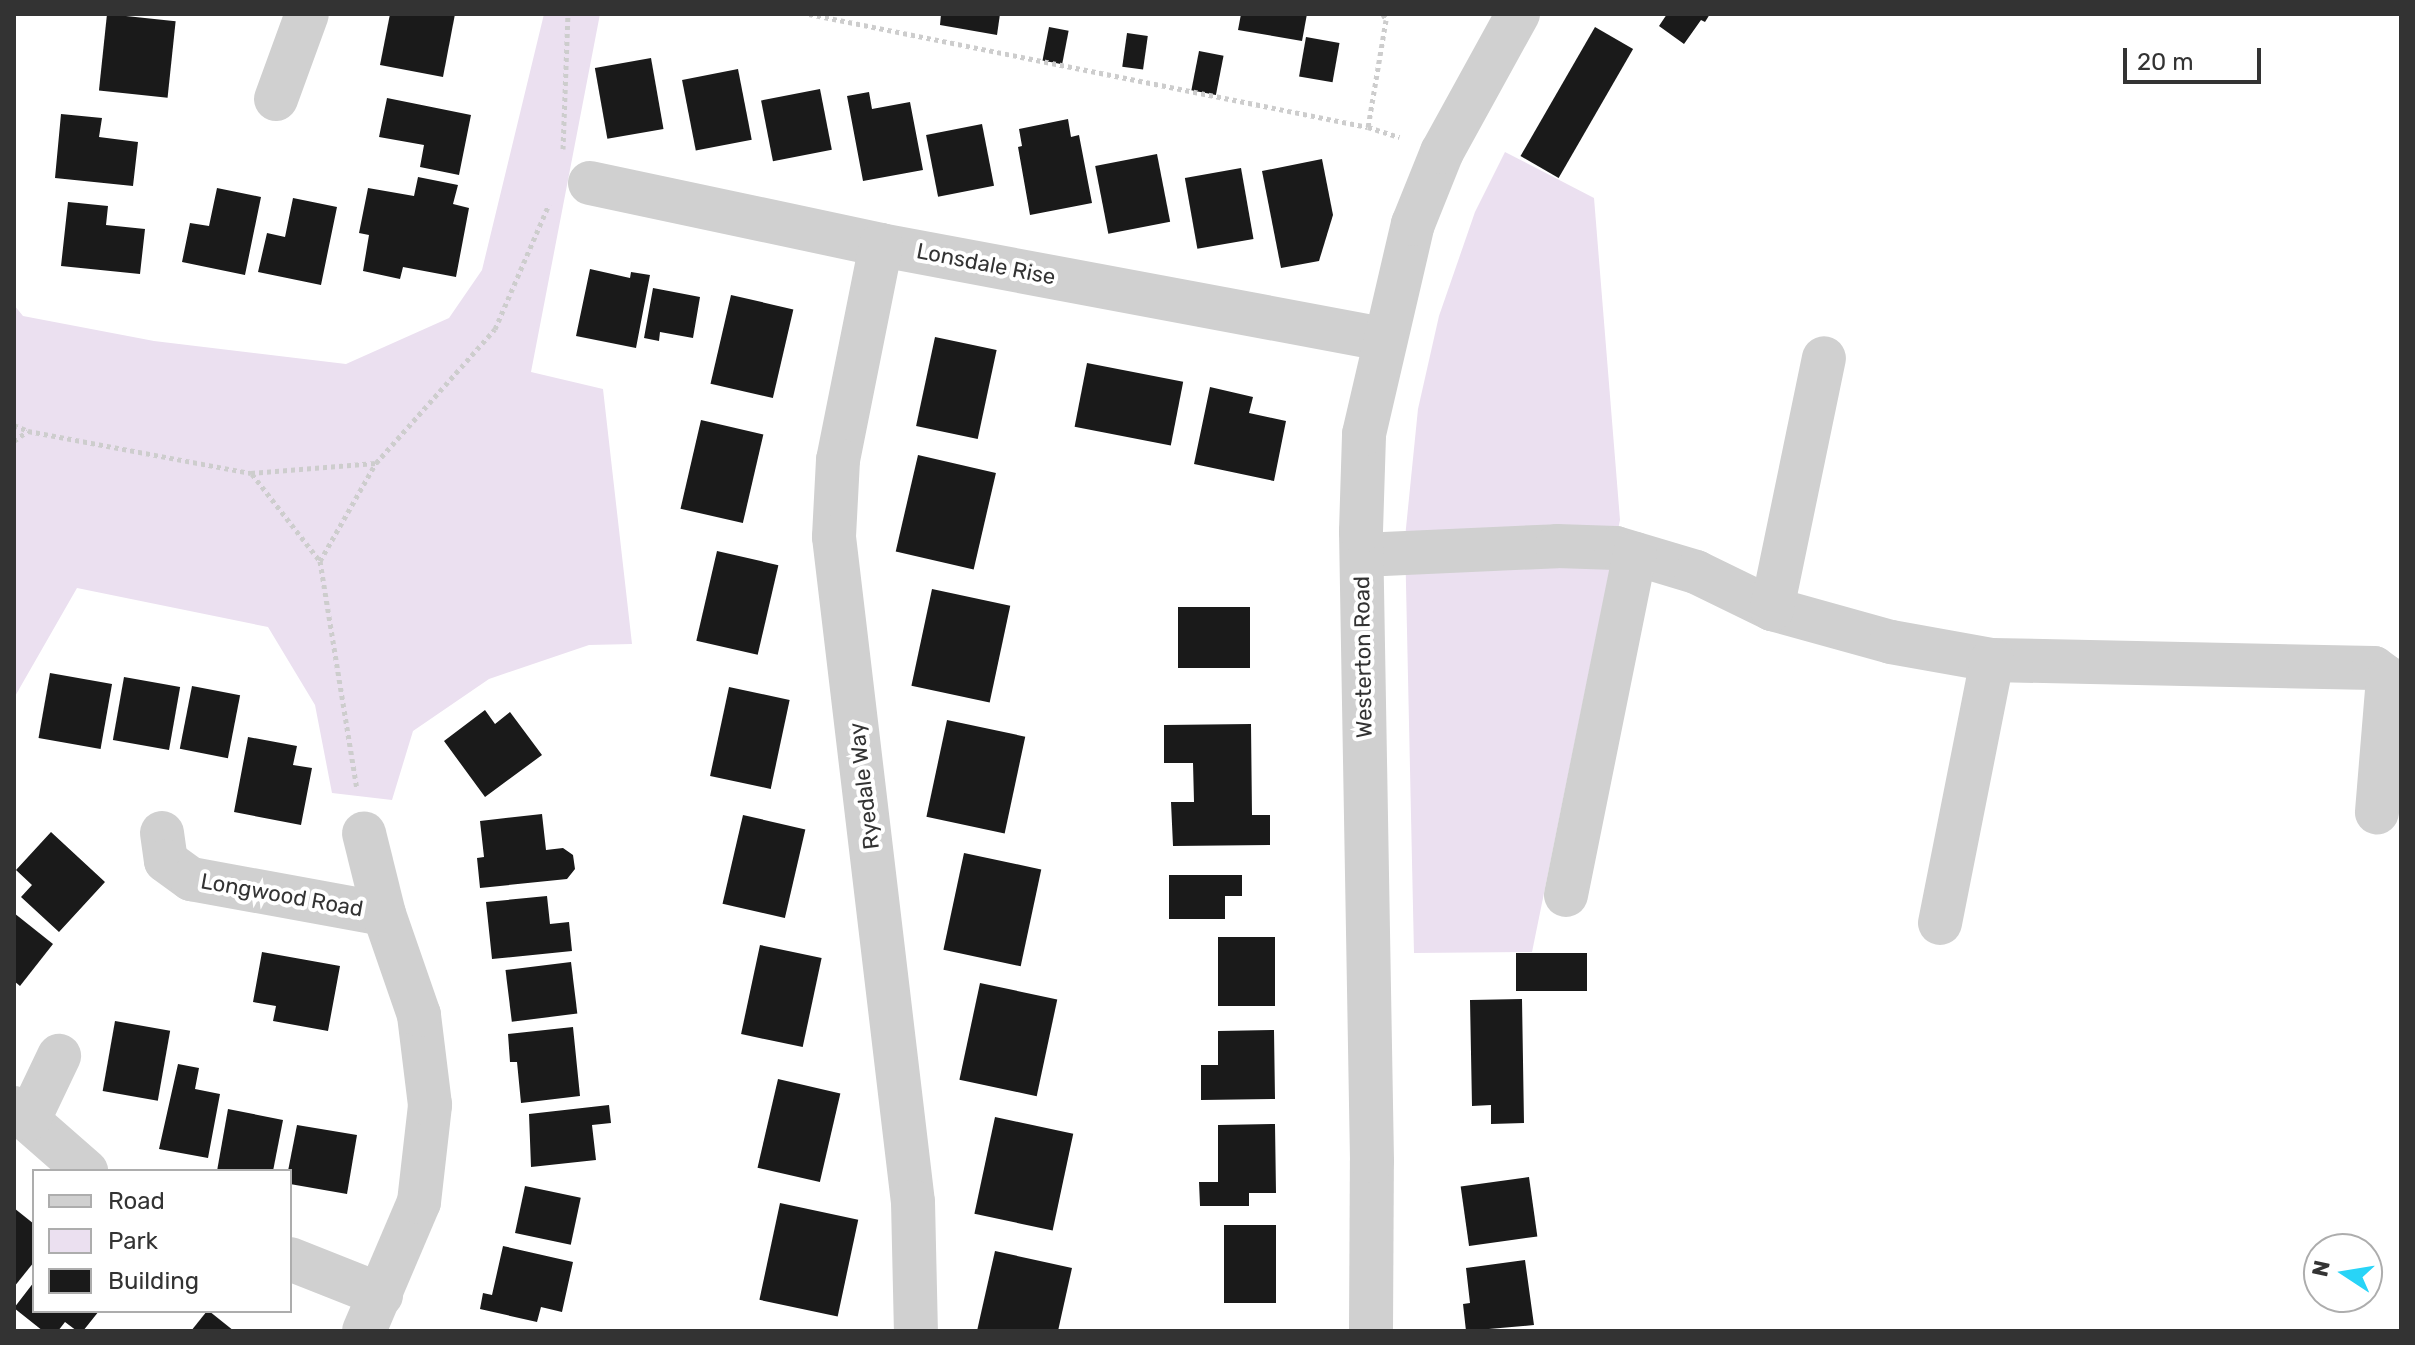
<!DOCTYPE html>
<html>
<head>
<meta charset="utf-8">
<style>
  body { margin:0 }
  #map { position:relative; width:2415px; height:1345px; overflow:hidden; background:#fff; font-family:Rubik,sans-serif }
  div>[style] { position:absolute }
  .green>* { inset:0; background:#ebe0f0 }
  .building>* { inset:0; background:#1a1a1a; transform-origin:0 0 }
  .path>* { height:5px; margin-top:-2.5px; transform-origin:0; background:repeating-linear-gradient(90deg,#cdcdcd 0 4px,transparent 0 8px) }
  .minor>* { height:44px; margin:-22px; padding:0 22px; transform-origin:22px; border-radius:22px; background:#d0d0d0 }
  .tertiary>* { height:44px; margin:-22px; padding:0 22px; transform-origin:22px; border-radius:22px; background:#d0d0d0 }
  span { translate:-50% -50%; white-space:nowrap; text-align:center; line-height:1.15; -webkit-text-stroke:8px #fff; paint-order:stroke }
  .street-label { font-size:22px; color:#333 }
  .frame { position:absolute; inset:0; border:16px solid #333; pointer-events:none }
  .legend { position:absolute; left:32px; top:1169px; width:260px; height:144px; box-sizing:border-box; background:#fff; border:2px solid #adadad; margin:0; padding:10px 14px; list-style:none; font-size:24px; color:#333 }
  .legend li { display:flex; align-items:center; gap:16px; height:40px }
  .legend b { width:40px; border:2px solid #adadad }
  .north { position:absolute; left:2303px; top:1233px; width:80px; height:80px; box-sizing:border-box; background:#fff; border:2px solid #adadad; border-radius:50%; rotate:282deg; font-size:22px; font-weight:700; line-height:32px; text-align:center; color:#333 }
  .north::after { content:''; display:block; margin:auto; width:28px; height:36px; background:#28d4f7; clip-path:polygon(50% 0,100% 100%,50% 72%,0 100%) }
  .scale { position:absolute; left:2123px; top:48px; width:138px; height:36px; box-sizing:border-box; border:4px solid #333; border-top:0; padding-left:10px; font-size:24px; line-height:28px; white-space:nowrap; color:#333; -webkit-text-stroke:6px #fff; paint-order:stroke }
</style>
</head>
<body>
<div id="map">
  <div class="green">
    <i style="clip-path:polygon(544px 14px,600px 14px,531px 372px,603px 389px,632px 644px,589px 645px,489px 679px,413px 731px,392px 800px,332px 793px,315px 705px,268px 627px,77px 588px,14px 698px,14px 305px,23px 316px,154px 341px,346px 364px,449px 318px,482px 270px)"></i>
    <i style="clip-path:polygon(1505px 152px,1594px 198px,1620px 520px,1532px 952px,1414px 953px,1405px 538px,1418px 409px,1439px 316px,1475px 212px)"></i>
  </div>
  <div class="building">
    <i style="left:107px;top:14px;width:69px;height:77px;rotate:6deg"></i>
    <i style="clip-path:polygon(390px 14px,455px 14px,443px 77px,380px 65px)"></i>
    <i style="clip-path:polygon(941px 14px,1000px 14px,997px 35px,940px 25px)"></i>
    <i style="clip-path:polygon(1241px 14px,1307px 14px,1302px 41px,1238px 30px)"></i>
    <i style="clip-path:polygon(1667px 14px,1710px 14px,1705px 22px,1701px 20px,1684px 44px,1659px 26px)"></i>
    <i style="left:1049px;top:27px;width:20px;height:34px;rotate:11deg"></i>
    <i style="left:1595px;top:27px;width:44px;height:149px;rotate:30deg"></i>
    <i style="left:1127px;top:33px;width:21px;height:34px;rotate:8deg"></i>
    <i style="left:1306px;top:37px;width:34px;height:40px;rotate:10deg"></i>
    <i style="left:1199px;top:51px;width:25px;height:40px;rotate:11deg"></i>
    <i style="left:651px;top:58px;width:72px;height:57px;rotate:80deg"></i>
    <i style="left:738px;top:69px;width:72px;height:57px;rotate:79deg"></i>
    <i style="left:820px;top:89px;width:62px;height:60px;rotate:79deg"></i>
    <i style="clip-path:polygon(869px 92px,872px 109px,910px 102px,923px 170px,863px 181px,847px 96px)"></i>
    <i style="clip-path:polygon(387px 98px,471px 115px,459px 175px,420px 167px,424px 145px,379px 137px)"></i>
    <i style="clip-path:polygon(61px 114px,102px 118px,99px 137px,138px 142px,133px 186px,55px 178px)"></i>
    <i style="clip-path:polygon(1068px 119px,1071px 137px,1079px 135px,1092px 203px,1030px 215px,1018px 147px,1022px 146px,1019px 129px)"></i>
    <i style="left:982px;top:124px;width:63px;height:57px;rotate:79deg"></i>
    <i style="left:1157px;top:154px;width:69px;height:63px;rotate:79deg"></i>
    <i style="clip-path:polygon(1322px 159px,1333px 215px,1319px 261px,1281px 268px,1262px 171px)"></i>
    <i style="left:1241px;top:168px;width:72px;height:57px;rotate:80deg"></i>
    <i style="clip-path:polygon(418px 177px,458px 185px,453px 204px,469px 208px,456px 277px,403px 267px,400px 279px,363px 271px,369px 235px,359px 233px,368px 188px,414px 196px)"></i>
    <i style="clip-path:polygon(217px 188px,261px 197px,245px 275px,182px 262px,190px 223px,209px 226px)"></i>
    <i style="clip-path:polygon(293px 198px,337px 207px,321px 285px,258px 272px,267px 233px,285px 237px)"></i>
    <i style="clip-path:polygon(68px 202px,108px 206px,106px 225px,145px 229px,140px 274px,61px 266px)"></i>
    <i style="clip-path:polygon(590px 269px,630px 278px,631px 272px,650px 275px,636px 348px,576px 336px)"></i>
    <i style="clip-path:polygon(653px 288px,700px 297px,693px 338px,660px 332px,659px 341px,644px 338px)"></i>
    <i style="left:731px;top:295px;width:64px;height:91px;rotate:13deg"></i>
    <i style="left:935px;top:337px;width:63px;height:91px;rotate:12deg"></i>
    <i style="left:1087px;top:363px;width:98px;height:65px;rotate:11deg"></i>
    <i style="clip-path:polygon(1210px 387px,1253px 397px,1249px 413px,1286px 421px,1274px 481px,1194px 464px)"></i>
    <i style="left:701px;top:420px;width:64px;height:91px;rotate:13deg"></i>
    <i style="left:918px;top:455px;width:80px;height:99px;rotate:13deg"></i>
    <i style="left:717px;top:551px;width:63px;height:92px;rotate:13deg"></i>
    <i style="left:932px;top:589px;width:80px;height:99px;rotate:12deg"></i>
    <i style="left:1250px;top:607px;width:61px;height:72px;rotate:90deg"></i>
    <i style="left:50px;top:673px;width:63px;height:66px;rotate:10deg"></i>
    <i style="left:124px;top:677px;width:57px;height:64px;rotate:10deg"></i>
    <i style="left:192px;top:686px;width:49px;height:64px;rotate:11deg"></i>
    <i style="left:729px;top:687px;width:62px;height:91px;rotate:12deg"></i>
    <i style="clip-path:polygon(485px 710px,495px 724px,510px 712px,542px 755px,485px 797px,444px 741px)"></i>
    <i style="left:947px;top:720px;width:80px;height:99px;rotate:12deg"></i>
    <i style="clip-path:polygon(1251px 724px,1252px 815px,1270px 815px,1270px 845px,1173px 846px,1171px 802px,1194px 802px,1193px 763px,1164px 763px,1164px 725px)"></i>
    <i style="clip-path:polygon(248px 737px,297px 746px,293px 765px,312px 768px,301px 825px,234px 812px)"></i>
    <i style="clip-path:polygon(542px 814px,546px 850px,563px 848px,573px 855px,575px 869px,567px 879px,480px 888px,477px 858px,484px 857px,480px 821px)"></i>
    <i style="left:743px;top:815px;width:64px;height:91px;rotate:13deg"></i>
    <i style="clip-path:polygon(51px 832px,105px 882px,59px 932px,21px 897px,32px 885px,16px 870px)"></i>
    <i style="left:964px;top:853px;width:79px;height:99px;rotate:12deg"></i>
    <i style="clip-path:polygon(1169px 875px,1242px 875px,1242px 896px,1225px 896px,1225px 919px,1169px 919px)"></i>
    <i style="clip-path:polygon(547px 896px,550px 924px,569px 922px,572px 951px,492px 959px,486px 902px)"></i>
    <i style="clip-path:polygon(14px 913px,53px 944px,20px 986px,14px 981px)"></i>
    <i style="left:1275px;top:937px;width:69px;height:57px;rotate:90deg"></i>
    <i style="left:760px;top:945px;width:63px;height:91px;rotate:12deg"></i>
    <i style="clip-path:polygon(262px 952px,340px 966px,328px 1031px,273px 1021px,276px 1006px,253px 1002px)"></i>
    <i style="left:1587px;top:953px;width:38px;height:71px;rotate:90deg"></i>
    <i style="left:571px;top:962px;width:52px;height:66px;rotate:83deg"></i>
    <i style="left:980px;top:983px;width:79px;height:99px;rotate:12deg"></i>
    <i style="clip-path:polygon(1522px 999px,1524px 1123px,1491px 1124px,1491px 1105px,1472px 1106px,1470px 1000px)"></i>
    <i style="left:115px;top:1021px;width:56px;height:71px;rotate:10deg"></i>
    <i style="clip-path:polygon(573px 1027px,580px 1096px,521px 1103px,517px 1062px,510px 1062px,508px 1034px)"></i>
    <i style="clip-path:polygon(1274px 1030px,1275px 1099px,1201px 1100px,1201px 1065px,1218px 1065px,1218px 1031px)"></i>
    <i style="clip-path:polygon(178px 1064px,199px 1068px,195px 1089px,220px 1094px,208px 1158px,159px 1149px)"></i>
    <i style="left:778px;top:1079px;width:64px;height:91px;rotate:13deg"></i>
    <i style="clip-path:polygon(609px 1105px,611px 1123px,592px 1125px,596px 1160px,531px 1167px,529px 1114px)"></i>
    <i style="clip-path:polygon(228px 1109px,283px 1120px,273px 1171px,217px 1171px)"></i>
    <i style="left:995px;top:1117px;width:80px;height:99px;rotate:12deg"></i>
    <i style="clip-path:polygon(1275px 1124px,1276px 1193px,1249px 1193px,1249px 1206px,1200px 1206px,1199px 1182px,1218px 1182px,1218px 1125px)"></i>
    <i style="clip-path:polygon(297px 1125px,357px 1135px,347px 1194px,290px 1184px,288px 1171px)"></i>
    <i style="left:1529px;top:1177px;width:60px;height:69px;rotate:82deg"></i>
    <i style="left:525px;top:1186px;width:57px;height:48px;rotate:12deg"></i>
    <i style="left:780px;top:1203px;width:80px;height:99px;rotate:12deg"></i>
    <i style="clip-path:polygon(14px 1208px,34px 1224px,34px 1262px,14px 1287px)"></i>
    <i style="left:1224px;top:1225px;width:52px;height:78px"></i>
    <i style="clip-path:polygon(503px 1246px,573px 1262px,562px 1312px,541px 1307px,537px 1322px,480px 1309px,483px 1293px,492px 1295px)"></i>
    <i style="clip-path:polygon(995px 1251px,1072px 1268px,1058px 1331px,977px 1331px)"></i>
    <i style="clip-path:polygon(1525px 1260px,1534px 1325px,1466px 1331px,1463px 1304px,1470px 1303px,1466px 1268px)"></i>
    <i style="clip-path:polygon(34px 1282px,34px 1311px,99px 1311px,83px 1331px,77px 1331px,65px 1322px,58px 1331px,43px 1331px,14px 1308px)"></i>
    <i style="clip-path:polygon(207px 1311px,209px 1311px,234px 1331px,191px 1331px)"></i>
  </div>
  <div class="path">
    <i style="left:809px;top:14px;width:570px;rotate:11.43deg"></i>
    <i style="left:1383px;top:14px;width:7px;rotate:63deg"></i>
    <i style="left:1386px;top:20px;width:109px;rotate:99.5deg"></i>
    <i style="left:1368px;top:127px;width:33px;rotate:18deg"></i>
    <i style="left:563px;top:149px;width:135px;rotate:-87.9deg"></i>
    <i style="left:14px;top:425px;width:15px;rotate:23deg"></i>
    <i style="left:28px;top:431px;width:227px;rotate:10.7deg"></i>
    <i style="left:251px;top:473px;width:125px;rotate:-4.6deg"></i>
    <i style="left:376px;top:463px;width:179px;rotate:-48.4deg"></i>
    <i style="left:495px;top:329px;width:136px;rotate:-66.6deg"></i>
    <i style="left:14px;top:441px;width:17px;rotate:-36deg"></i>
    <i style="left:252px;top:474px;width:110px;rotate:52deg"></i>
    <i style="left:320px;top:561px;width:113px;rotate:-60.3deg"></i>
    <i style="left:320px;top:561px;width:231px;rotate:80.8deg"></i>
  </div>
  <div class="minor">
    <i style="left:276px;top:99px;width:90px;rotate:-70deg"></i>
    <i style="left:590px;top:183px;width:298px;rotate:12deg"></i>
    <i style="left:881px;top:245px;width:511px;rotate:10.61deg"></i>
    <i style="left:881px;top:245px;width:219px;rotate:101.3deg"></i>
    <i style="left:838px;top:460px;width:77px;rotate:93deg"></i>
    <i style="left:834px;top:537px;width:670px;rotate:83.23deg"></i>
    <i style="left:913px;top:1202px;width:129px;rotate:88.7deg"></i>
    <i style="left:1362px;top:555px;width:195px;rotate:-2.6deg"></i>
    <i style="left:1557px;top:546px;width:59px;rotate:1.9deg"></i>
    <i style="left:1616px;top:548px;width:84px;rotate:16.7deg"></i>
    <i style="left:1696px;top:572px;width:85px;rotate:26deg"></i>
    <i style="left:1772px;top:609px;width:123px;rotate:15.5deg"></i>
    <i style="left:1891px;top:642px;width:103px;rotate:10.1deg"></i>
    <i style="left:1992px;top:660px;width:382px;rotate:1.2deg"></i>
    <i style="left:2374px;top:668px;width:17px;rotate:36deg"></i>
    <i style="left:2388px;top:678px;width:135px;rotate:94.7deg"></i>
    <i style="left:1772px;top:609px;width:256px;rotate:-78.3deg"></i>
    <i style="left:162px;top:833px;width:28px;rotate:82deg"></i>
    <i style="left:166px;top:861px;width:31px;rotate:36deg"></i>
    <i style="left:191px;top:879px;width:196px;rotate:10.3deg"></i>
    <i style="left:1566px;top:895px;width:348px;rotate:-78.6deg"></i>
    <i style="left:1940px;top:923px;width:268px;rotate:-78.8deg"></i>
    <i style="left:14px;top:1108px;width:96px;rotate:41.2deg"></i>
    <i style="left:29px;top:1119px;width:70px;rotate:-64.5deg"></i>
    <i style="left:290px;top:1259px;width:98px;rotate:21.6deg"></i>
    <i style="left:364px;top:1331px;width:140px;rotate:-66.9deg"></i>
    <i style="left:419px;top:1202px;width:98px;rotate:-83.5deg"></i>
    <i style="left:430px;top:1105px;width:91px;rotate:-97deg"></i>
    <i style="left:419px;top:1015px;width:107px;rotate:-109.1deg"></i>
    <i style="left:384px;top:914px;width:83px;rotate:-103.9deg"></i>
  </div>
  <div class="tertiary">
    <i style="left:1371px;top:1331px;width:170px;rotate:-89.7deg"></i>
    <i style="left:1372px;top:1161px;width:630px;rotate:-91deg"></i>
    <i style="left:1361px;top:531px;width:97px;rotate:-88.2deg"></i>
    <i style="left:1364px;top:434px;width:216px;rotate:-76.9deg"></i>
    <i style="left:1413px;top:224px;width:78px;rotate:-68.1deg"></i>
    <i style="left:1442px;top:152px;width:158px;rotate:-61.2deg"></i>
  </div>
  <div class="street-label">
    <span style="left:986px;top:264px;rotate:11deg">Lonsdale Rise</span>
    <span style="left:1363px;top:657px;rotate:-91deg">Westerton Road</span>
    <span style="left:864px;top:786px;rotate:-97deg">Ryedale Way</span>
    <span style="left:282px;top:895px;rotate:10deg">Longwood Road</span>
  </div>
  <div class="frame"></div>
  <ul class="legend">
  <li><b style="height:10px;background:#d0d0d0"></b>Road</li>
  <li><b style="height:22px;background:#ebe0f0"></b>Park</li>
  <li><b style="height:22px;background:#1a1a1a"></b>Building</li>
  </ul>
  <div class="north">N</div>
  <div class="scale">20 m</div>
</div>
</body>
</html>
